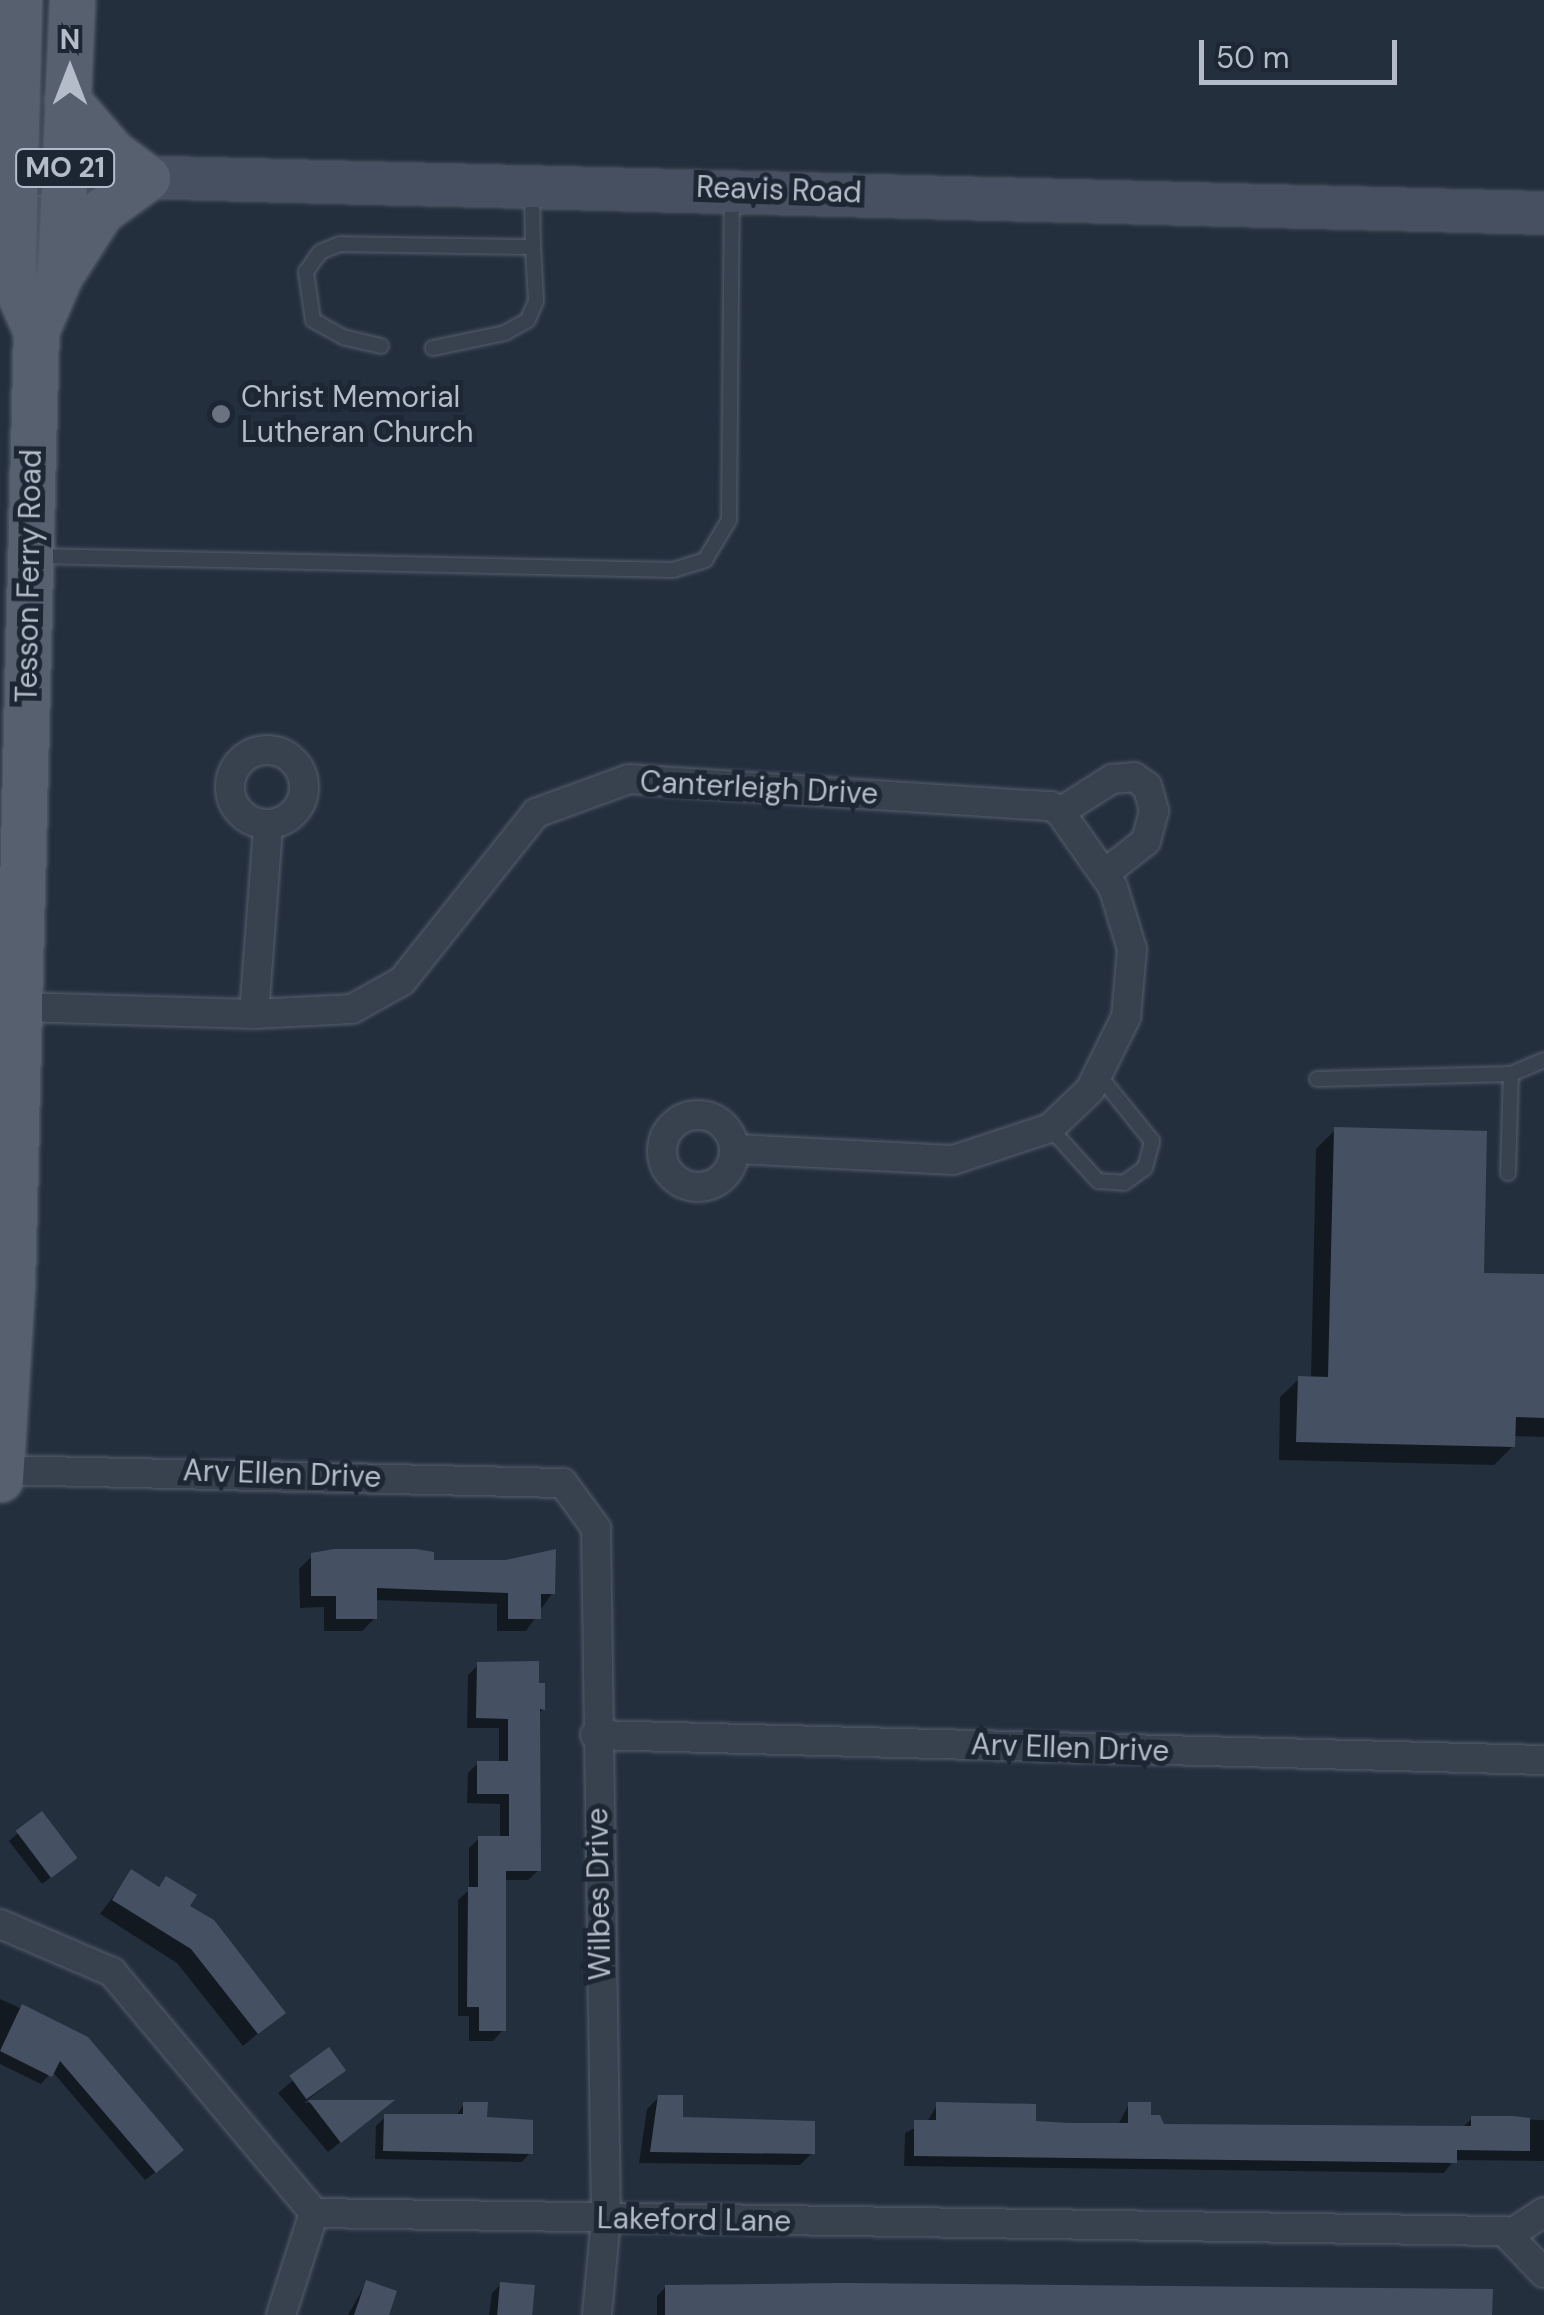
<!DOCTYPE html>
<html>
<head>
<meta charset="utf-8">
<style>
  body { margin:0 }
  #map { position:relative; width:1544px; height:2315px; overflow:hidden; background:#242f3e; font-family:"DM Sans",sans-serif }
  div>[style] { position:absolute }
  .shadow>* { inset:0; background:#0007 }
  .building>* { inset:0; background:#455162; transform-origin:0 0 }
  .roads { filter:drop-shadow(0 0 2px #565f6c) drop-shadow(0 0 2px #565f6c) }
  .lane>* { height:14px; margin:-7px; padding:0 7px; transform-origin:7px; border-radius:7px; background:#38414e }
  .street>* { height:28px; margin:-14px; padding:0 14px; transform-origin:14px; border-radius:14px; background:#38414e }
  .street>.ring { margin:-14px; padding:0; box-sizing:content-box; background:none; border:28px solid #38414e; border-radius:50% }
  .secondary>* { height:40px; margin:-20px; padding:0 20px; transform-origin:20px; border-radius:20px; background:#465061 }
  .primary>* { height:45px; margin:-22.5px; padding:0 22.5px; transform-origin:22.5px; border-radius:22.5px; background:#56606e }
  .dots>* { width:28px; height:28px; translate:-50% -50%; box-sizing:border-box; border:5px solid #1d2633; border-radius:50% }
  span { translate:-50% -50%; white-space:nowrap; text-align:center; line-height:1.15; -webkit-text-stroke:10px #1d2633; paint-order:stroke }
  .shield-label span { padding:2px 8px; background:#1d2633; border:2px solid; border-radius:8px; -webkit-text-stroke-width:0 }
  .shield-label { font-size:28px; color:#b4bcc9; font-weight:700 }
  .street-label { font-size:30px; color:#b4bcc9 }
  .poi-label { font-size:30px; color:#b4bcc9 }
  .left { translate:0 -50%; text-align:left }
  .north { position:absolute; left:20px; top:20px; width:100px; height:100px; -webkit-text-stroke:8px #1d2633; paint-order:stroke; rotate:0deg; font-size:28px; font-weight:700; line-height:40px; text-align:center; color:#b4bcc9 }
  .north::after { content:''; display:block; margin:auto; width:35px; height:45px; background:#b4bcc9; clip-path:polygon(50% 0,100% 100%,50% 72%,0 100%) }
  .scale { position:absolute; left:1199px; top:40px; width:198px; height:45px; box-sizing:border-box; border:5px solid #b4bcc9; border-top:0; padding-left:12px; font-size:30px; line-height:35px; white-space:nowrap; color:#b4bcc9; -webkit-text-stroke:8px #1d2633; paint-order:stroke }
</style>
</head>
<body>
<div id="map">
  <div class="shadow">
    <i style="clip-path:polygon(1335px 1130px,1481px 1276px,1544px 1279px,1544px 1437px,1513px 1436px,1513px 1446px,1494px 1465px,1279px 1460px,1280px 1397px,1299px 1379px,1311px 1379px,1316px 1149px)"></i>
    <i style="clip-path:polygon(312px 1556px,506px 1563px,553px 1592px,526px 1631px,497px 1631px,497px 1604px,374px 1600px,375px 1618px,362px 1631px,324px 1631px,324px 1607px,300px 1608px,299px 1569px)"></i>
    <i style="clip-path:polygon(478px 1665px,536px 1686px,543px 1709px,537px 1714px,539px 1870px,528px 1880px,503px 1880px,503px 2030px,493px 2041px,469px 2041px,469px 2016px,458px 2016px,458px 1900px,469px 1890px,469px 1848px,479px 1838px,500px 1838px,500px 1804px,467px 1803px,468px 1773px,478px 1763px,499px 1764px,499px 1728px,467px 1728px,468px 1675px)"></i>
    <i style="clip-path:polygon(18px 1833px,66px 1866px,42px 1884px,9px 1841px)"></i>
    <i style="clip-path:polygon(132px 1872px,157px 1888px,166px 1879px,282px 2013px,243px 2046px,177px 1963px,100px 1914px)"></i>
    <i style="clip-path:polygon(0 1999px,86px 2038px,172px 2159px,145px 2180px,52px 2071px,41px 2084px,0 2064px)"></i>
    <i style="clip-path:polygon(328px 2051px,329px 2083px,304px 2103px,389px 2103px,328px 2152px,278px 2093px)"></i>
    <i style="clip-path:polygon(659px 2097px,681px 2120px,812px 2153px,800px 2165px,639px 2163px,647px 2109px)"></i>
    <i style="clip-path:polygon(464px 2104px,530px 2153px,522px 2162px,375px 2159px,376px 2126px,385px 2117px,455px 2117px)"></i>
    <i style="clip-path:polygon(1129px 2104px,1162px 2127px,1461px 2129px,1472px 2118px,1544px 2120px,1544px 2161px,1454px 2160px,1444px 2173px,904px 2166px,905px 2133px,927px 2122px,937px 2105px,1033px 2123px,1118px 2125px)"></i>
    <i style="clip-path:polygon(366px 2283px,387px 2315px,348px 2315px)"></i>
    <i style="clip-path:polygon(501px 2284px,530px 2315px,489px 2315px,492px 2293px)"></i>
    <i style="clip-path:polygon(666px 2287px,1490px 2315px,657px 2315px,657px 2296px)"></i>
  </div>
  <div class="building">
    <i style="clip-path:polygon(1334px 1127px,1487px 1131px,1484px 1273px,1544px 1274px,1544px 1418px,1516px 1417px,1515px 1447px,1296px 1442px,1298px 1376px,1328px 1377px)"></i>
    <i style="clip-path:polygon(334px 1549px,416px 1549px,434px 1552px,434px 1560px,506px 1560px,556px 1549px,555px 1594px,541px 1594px,541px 1619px,508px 1619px,508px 1593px,377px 1588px,377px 1619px,336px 1619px,336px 1596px,311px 1596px,311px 1553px)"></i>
    <i style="clip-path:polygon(539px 1661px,539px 1683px,545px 1683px,545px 1710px,540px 1709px,541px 1871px,506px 1871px,506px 2031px,479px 2031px,479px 2007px,467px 2007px,468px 1887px,478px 1887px,478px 1836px,509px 1836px,509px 1794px,477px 1794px,477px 1761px,508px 1761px,508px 1719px,476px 1718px,477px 1662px)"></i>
    <i style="left:42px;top:1811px;width:59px;height:33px;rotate:53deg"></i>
    <i style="clip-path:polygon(131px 1869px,159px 1887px,166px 1876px,197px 1895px,190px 1906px,214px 1920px,286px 2013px,258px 2034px,191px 1949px,112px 1900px)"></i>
    <i style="clip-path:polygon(22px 2004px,88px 2037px,184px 2150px,156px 2173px,60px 2061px,52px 2077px,0 2051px)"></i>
    <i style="left:329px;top:2047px;width:29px;height:49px;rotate:54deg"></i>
    <i style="clip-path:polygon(658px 2095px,683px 2095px,683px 2117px,815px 2121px,815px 2154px,650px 2152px)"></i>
    <i style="clip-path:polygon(308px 2100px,395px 2100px,341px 2143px)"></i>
    <i style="clip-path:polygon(463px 2102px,488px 2102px,487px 2117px,533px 2120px,533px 2154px,383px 2151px,384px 2114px,463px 2114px)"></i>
    <i style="clip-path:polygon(936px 2102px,1036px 2104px,1036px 2121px,1068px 2123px,1128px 2123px,1128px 2102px,1151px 2102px,1151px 2115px,1160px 2115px,1164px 2124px,1471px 2126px,1471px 2116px,1512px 2116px,1530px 2118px,1530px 2151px,1457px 2150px,1457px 2163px,914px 2156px,914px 2120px,936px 2120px)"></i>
    <i style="clip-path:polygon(366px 2280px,397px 2291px,389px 2315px,354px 2315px)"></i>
    <i style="left:500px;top:2282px;width:35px;height:33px;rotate:5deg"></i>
    <i style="clip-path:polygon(842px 2283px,1493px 2289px,1492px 2315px,665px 2315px,665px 2285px)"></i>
  </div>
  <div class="roads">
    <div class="lane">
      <i style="left:532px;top:190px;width:57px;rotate:89deg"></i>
      <i style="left:381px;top:346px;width:37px;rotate:-167deg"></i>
      <i style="left:345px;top:338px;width:37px;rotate:-151deg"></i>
      <i style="left:313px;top:320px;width:49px;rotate:-98.3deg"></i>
      <i style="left:306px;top:272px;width:24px;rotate:-55deg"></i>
      <i style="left:320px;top:252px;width:22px;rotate:-22deg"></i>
      <i style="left:340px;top:244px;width:193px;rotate:0.9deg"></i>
      <i style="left:533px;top:247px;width:54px;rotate:86.8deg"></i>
      <i style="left:536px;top:301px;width:21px;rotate:113deg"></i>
      <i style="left:528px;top:320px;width:26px;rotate:151deg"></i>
      <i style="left:505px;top:333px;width:74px;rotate:168.2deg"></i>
      <i style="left:35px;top:556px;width:638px;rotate:1.26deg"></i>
      <i style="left:673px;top:570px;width:34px;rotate:-17deg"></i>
      <i style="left:705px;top:560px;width:47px;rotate:-59deg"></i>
      <i style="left:729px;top:520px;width:324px;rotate:-89.5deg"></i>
      <i style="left:1317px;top:1079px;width:194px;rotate:-1.5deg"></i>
      <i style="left:1511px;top:1074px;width:36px;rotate:-23deg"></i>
      <i style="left:1050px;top:1128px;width:72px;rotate:47.8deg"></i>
      <i style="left:1098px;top:1181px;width:26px;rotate:4deg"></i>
      <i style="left:1124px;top:1183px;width:26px;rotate:-36deg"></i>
      <i style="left:1145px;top:1168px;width:28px;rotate:-75deg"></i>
      <i style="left:1152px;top:1141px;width:86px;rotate:-128.9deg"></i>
      <i style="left:1508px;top:1173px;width:99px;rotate:-88.3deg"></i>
    </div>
    <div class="street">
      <i class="ring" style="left:230px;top:750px;width:46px;height:46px"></i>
      <i style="left:1060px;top:812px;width:62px;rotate:-32.4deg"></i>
      <i style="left:1112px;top:779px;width:22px;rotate:-5deg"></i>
      <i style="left:1134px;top:777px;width:16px;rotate:35deg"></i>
      <i style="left:1147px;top:786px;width:26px;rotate:74deg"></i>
      <i style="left:1154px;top:811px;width:31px;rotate:105deg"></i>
      <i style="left:1146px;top:841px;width:53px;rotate:141.8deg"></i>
      <i style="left:20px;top:1007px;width:234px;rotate:1.7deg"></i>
      <i style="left:254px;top:1014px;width:98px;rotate:-2.9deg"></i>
      <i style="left:352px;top:1009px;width:57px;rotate:-29.2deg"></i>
      <i style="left:402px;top:981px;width:215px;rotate:-51.4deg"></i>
      <i style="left:536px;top:813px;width:99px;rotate:-20.1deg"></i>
      <i style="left:629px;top:779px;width:423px;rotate:3.7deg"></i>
      <i style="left:1051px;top:806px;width:11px;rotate:34deg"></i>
      <i style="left:1060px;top:812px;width:92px;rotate:54.8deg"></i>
      <i style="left:1113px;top:887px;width:65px;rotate:73deg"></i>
      <i style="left:1132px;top:949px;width:68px;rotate:95deg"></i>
      <i style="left:1126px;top:1017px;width:81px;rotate:116.3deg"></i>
      <i style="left:1090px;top:1090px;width:55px;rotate:136.5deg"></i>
      <i style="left:1050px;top:1128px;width:102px;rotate:161.7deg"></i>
      <i style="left:953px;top:1160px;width:217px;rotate:-177.1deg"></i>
      <i style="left:254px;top:1014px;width:189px;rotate:-85.7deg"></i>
      <i class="ring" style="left:662px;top:1115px;width:44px;height:44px"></i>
      <i style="left:1px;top:1470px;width:562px;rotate:1.33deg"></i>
      <i style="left:563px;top:1483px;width:56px;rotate:53.7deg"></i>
      <i style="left:596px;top:1528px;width:691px;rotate:89.17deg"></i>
      <i style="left:606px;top:2219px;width:96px;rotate:95.4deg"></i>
      <i style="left:595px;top:1735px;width:949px;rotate:1.51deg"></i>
      <i style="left:0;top:1924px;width:122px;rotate:23.2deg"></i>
      <i style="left:112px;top:1972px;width:314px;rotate:50deg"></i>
      <i style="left:314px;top:2213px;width:1190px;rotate:0.87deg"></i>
      <i style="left:1504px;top:2231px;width:58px;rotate:46.4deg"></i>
      <i style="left:1509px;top:2235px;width:42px;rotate:-33.3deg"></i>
      <i style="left:281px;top:2315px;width:107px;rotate:-72.1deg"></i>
    </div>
    <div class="secondary">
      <i style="left:13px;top:174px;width:1531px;rotate:1.46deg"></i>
    </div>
    <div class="primary">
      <i style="left:19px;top:0;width:277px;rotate:91.4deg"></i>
      <i style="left:12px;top:277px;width:59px;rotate:66deg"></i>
      <i style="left:64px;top:269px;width:69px;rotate:-57.5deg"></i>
      <i style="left:101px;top:211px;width:57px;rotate:-35.7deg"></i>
      <i style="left:147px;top:178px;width:44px;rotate:-143.4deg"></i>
      <i style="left:112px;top:152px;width:69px;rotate:-130.9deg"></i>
      <i style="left:0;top:1479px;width:194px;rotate:-86.5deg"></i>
      <i style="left:12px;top:1285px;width:954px;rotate:-88.56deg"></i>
      <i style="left:36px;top:331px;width:61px;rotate:-66.8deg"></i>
      <i style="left:60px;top:275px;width:275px;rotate:-87.5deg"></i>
    </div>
  </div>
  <div class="dots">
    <i style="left:221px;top:414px;background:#6b7280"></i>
  </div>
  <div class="shield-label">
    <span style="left:65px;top:168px">MO 21</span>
  </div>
  <div class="street-label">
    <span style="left:779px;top:190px;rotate:2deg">Reavis Road</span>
    <span style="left:29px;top:576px;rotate:-89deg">Tesson Ferry Road</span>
    <span style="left:759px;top:788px;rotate:3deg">Canterleigh Drive</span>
    <span style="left:282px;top:1474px;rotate:2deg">Arv Ellen Drive</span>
    <span style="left:1070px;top:1748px;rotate:2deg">Arv Ellen Drive</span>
    <span style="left:599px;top:1894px;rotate:-91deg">Wilbes Drive</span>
    <span style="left:694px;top:2220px;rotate:1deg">Lakeford Lane</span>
  </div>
  <div class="poi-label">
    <span class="left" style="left:241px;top:414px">Christ Memorial<br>Lutheran Church</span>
  </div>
  <div class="north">N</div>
  <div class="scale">50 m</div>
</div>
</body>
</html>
